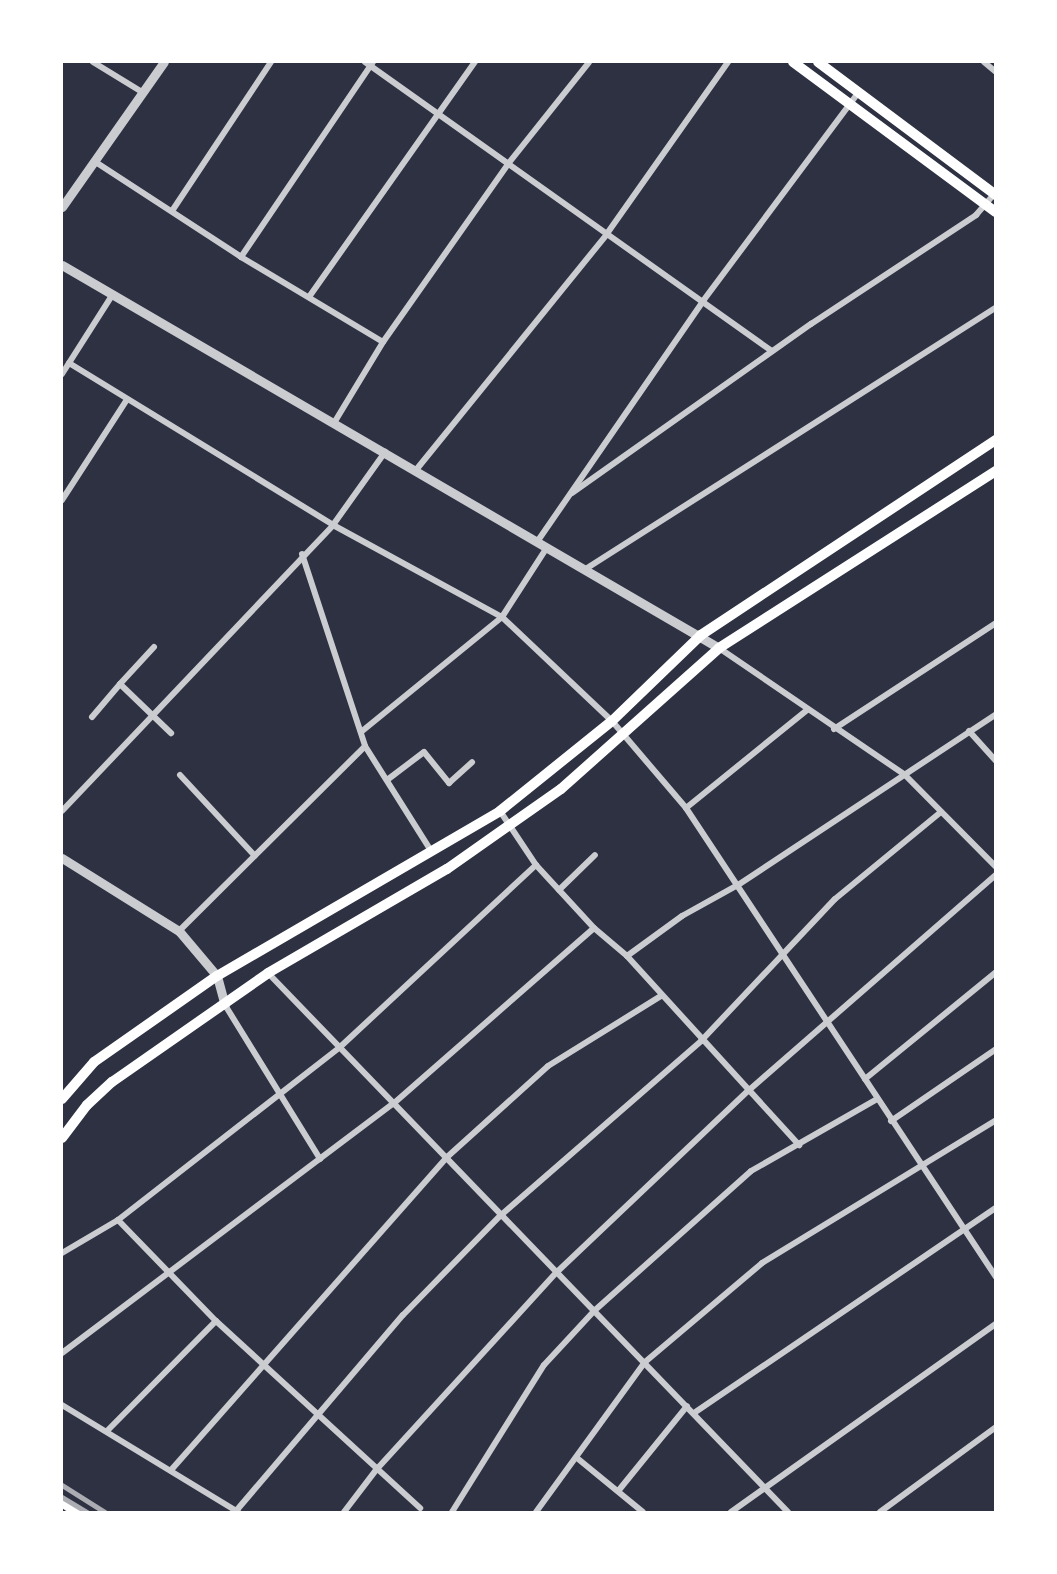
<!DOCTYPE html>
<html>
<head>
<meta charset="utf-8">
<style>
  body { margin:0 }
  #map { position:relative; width:1057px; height:1574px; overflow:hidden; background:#2d3142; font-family:Lora,serif }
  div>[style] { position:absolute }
  .minor>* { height:6px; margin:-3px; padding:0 3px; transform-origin:3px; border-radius:3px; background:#caccd0 }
  .tertiary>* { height:9px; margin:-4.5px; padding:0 4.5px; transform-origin:4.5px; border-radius:4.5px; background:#caccd0 }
  .secondary>* { height:10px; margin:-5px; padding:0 5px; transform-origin:5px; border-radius:5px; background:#fff }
  .rail>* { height:4.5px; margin:-2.25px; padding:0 2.25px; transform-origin:2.25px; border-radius:2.25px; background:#abadb3 }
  span { translate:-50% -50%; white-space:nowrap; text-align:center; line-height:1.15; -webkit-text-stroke:6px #fff; paint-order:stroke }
  .frame { position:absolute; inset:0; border:63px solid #fff; pointer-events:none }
</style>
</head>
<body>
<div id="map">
  <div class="minor">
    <i style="left:93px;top:62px;width:57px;rotate:31.5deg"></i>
    <i style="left:365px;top:62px;width:499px;rotate:35.4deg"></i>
    <i style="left:984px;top:62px;width:16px;rotate:40deg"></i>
    <i style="left:94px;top:161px;width:176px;rotate:33.1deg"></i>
    <i style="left:241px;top:257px;width:165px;rotate:30.9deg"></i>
    <i style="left:172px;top:211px;width:179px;rotate:-56.4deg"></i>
    <i style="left:241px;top:257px;width:235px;rotate:-55.9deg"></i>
    <i style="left:309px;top:297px;width:288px;rotate:-54.8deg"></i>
    <i style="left:69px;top:363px;width:310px;rotate:31.5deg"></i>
    <i style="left:333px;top:525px;width:192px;rotate:28.6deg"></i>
    <i style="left:502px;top:617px;width:151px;rotate:43.4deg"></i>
    <i style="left:612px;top:721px;width:114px;rotate:49.6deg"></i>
    <i style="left:686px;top:808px;width:562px;rotate:56.54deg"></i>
    <i style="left:62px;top:374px;width:95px;rotate:-57.5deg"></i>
    <i style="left:334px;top:423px;width:95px;rotate:-58.8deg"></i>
    <i style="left:383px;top:342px;width:218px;rotate:-54.9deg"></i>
    <i style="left:508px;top:164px;width:130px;rotate:-51.5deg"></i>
    <i style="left:416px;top:470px;width:302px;rotate:-51deg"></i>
    <i style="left:606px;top:235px;width:212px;rotate:-54.8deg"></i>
    <i style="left:572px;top:493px;width:293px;rotate:-35.3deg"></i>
    <i style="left:811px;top:324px;width:198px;rotate:-33.4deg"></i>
    <i style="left:976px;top:215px;width:28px;rotate:-49deg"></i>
    <i style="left:62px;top:500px;width:118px;rotate:-57.1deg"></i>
    <i style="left:537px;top:542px;width:293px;rotate:-55.4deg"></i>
    <i style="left:703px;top:301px;width:261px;rotate:-53.3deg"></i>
    <i style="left:302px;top:554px;width:202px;rotate:71.8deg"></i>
    <i style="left:365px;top:746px;width:124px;rotate:57.8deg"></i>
    <i style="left:584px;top:570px;width:488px;rotate:-32.5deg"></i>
    <i style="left:154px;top:647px;width:50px;rotate:132.6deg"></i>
    <i style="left:120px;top:684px;width:71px;rotate:43.9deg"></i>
    <i style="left:719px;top:648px;width:225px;rotate:34.3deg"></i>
    <i style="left:905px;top:775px;width:129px;rotate:45.3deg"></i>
    <i style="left:92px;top:717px;width:43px;rotate:-49.7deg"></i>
    <i style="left:834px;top:729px;width:194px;rotate:-33.2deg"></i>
    <i style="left:969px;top:731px;width:40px;rotate:48deg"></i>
    <i style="left:361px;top:732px;width:182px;rotate:-39.2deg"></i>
    <i style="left:502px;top:617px;width:81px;rotate:-57.1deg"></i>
    <i style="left:180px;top:775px;width:110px;rotate:47.2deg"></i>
    <i style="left:387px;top:780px;width:46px;rotate:-37.1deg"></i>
    <i style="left:424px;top:752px;width:40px;rotate:51deg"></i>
    <i style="left:449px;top:783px;width:31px;rotate:-42deg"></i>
    <i style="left:686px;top:808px;width:156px;rotate:-39deg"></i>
    <i style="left:62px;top:811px;width:394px;rotate:-46.5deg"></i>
    <i style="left:333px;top:525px;width:90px;rotate:-54.5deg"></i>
    <i style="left:500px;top:811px;width:65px;rotate:56.3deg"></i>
    <i style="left:536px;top:865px;width:86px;rotate:47.4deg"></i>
    <i style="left:594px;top:928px;width:43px;rotate:40.3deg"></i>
    <i style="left:627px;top:956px;width:256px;rotate:47.7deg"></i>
    <i style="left:559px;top:890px;width:50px;rotate:-44.2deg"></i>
    <i style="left:179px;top:931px;width:262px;rotate:-44.8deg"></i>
    <i style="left:627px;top:956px;width:68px;rotate:-36deg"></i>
    <i style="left:682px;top:916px;width:64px;rotate:-29deg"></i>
    <i style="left:738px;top:885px;width:310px;rotate:-33.5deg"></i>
    <i style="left:268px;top:973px;width:749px;rotate:46.03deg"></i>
    <i style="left:225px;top:1005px;width:181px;rotate:58.3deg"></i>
    <i style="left:865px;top:1079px;width:169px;rotate:-39.2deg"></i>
    <i style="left:891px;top:1121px;width:127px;rotate:-34.4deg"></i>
    <i style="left:118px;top:1220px;width:141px;rotate:45.9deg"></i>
    <i style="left:216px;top:1321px;width:277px;rotate:42.5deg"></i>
    <i style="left:62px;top:1253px;width:65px;rotate:-30.5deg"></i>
    <i style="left:118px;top:1220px;width:280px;rotate:-37.9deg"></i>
    <i style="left:339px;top:1048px;width:269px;rotate:-42.9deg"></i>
    <i style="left:62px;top:1353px;width:414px;rotate:-37deg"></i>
    <i style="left:393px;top:1104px;width:267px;rotate:-41.2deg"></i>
    <i style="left:62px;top:1405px;width:206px;rotate:31.3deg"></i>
    <i style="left:694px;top:1413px;width:365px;rotate:-34.2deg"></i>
    <i style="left:107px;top:1431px;width:155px;rotate:-45.3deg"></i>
    <i style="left:577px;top:1458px;width:85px;rotate:39.3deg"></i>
    <i style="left:172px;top:1469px;width:414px;rotate:-48.6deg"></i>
    <i style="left:446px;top:1158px;width:137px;rotate:-42deg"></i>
    <i style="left:548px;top:1066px;width:133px;rotate:-31.8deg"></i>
    <i style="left:619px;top:1490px;width:108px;rotate:-51deg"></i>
    <i style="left:236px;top:1511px;width:257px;rotate:-49.6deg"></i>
    <i style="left:403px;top:1315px;width:139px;rotate:-45.6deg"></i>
    <i style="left:500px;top:1216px;width:267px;rotate:-41deg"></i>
    <i style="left:701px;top:1041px;width:195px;rotate:-46.7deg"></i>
    <i style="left:835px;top:899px;width:137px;rotate:-39.4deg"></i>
    <i style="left:344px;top:1512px;width:53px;rotate:-52.7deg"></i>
    <i style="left:376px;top:1470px;width:268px;rotate:-47.6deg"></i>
    <i style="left:557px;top:1272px;width:263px;rotate:-43.5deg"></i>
    <i style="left:748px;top:1091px;width:329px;rotate:-41.1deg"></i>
    <i style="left:452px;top:1512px;width:173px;rotate:-58deg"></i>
    <i style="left:544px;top:1365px;width:74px;rotate:-47.2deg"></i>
    <i style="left:594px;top:1311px;width:210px;rotate:-41.7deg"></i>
    <i style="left:751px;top:1171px;width:145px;rotate:-29.7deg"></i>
    <i style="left:536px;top:1512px;width:185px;rotate:-54deg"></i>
    <i style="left:645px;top:1362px;width:153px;rotate:-40.2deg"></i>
    <i style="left:762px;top:1263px;width:274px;rotate:-31.4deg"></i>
    <i style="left:731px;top:1512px;width:325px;rotate:-35.4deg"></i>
    <i style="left:880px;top:1512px;width:144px;rotate:-36.2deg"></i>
  </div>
  <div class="tertiary">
    <i style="left:62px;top:207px;width:177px;rotate:-54.9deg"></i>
    <i style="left:62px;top:265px;width:760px;rotate:30.24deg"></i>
    <i style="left:62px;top:858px;width:138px;rotate:32deg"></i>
    <i style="left:179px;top:931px;width:59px;rotate:49.8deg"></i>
    <i style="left:217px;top:976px;width:30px;rotate:75deg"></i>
  </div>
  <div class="secondary">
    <i style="left:793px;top:62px;width:252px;rotate:36.5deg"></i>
    <i style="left:818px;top:62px;width:222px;rotate:36.8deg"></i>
    <i style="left:62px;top:1099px;width:49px;rotate:-49.1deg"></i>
    <i style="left:94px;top:1062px;width:150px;rotate:-35deg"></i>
    <i style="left:217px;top:976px;width:328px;rotate:-30.2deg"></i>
    <i style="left:500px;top:811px;width:144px;rotate:-38.8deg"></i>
    <i style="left:612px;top:721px;width:124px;rotate:-44deg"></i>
    <i style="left:701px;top:635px;width:354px;rotate:-33.5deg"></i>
    <i style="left:62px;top:1138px;width:41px;rotate:-52.9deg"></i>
    <i style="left:87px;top:1105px;width:34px;rotate:-43deg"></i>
    <i style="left:112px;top:1082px;width:190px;rotate:-34.9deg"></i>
    <i style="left:268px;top:973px;width:207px;rotate:-30.2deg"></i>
    <i style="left:447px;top:869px;width:139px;rotate:-35.1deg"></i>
    <i style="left:561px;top:789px;width:212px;rotate:-41.7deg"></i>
    <i style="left:719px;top:648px;width:329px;rotate:-32.6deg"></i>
    <i style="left:62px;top:1502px;width:18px;rotate:34deg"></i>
  </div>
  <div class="rail">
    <i style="left:62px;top:1485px;width:51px;rotate:32.1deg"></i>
    <i style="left:62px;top:1497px;width:29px;rotate:31deg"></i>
  </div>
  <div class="frame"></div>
</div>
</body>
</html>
